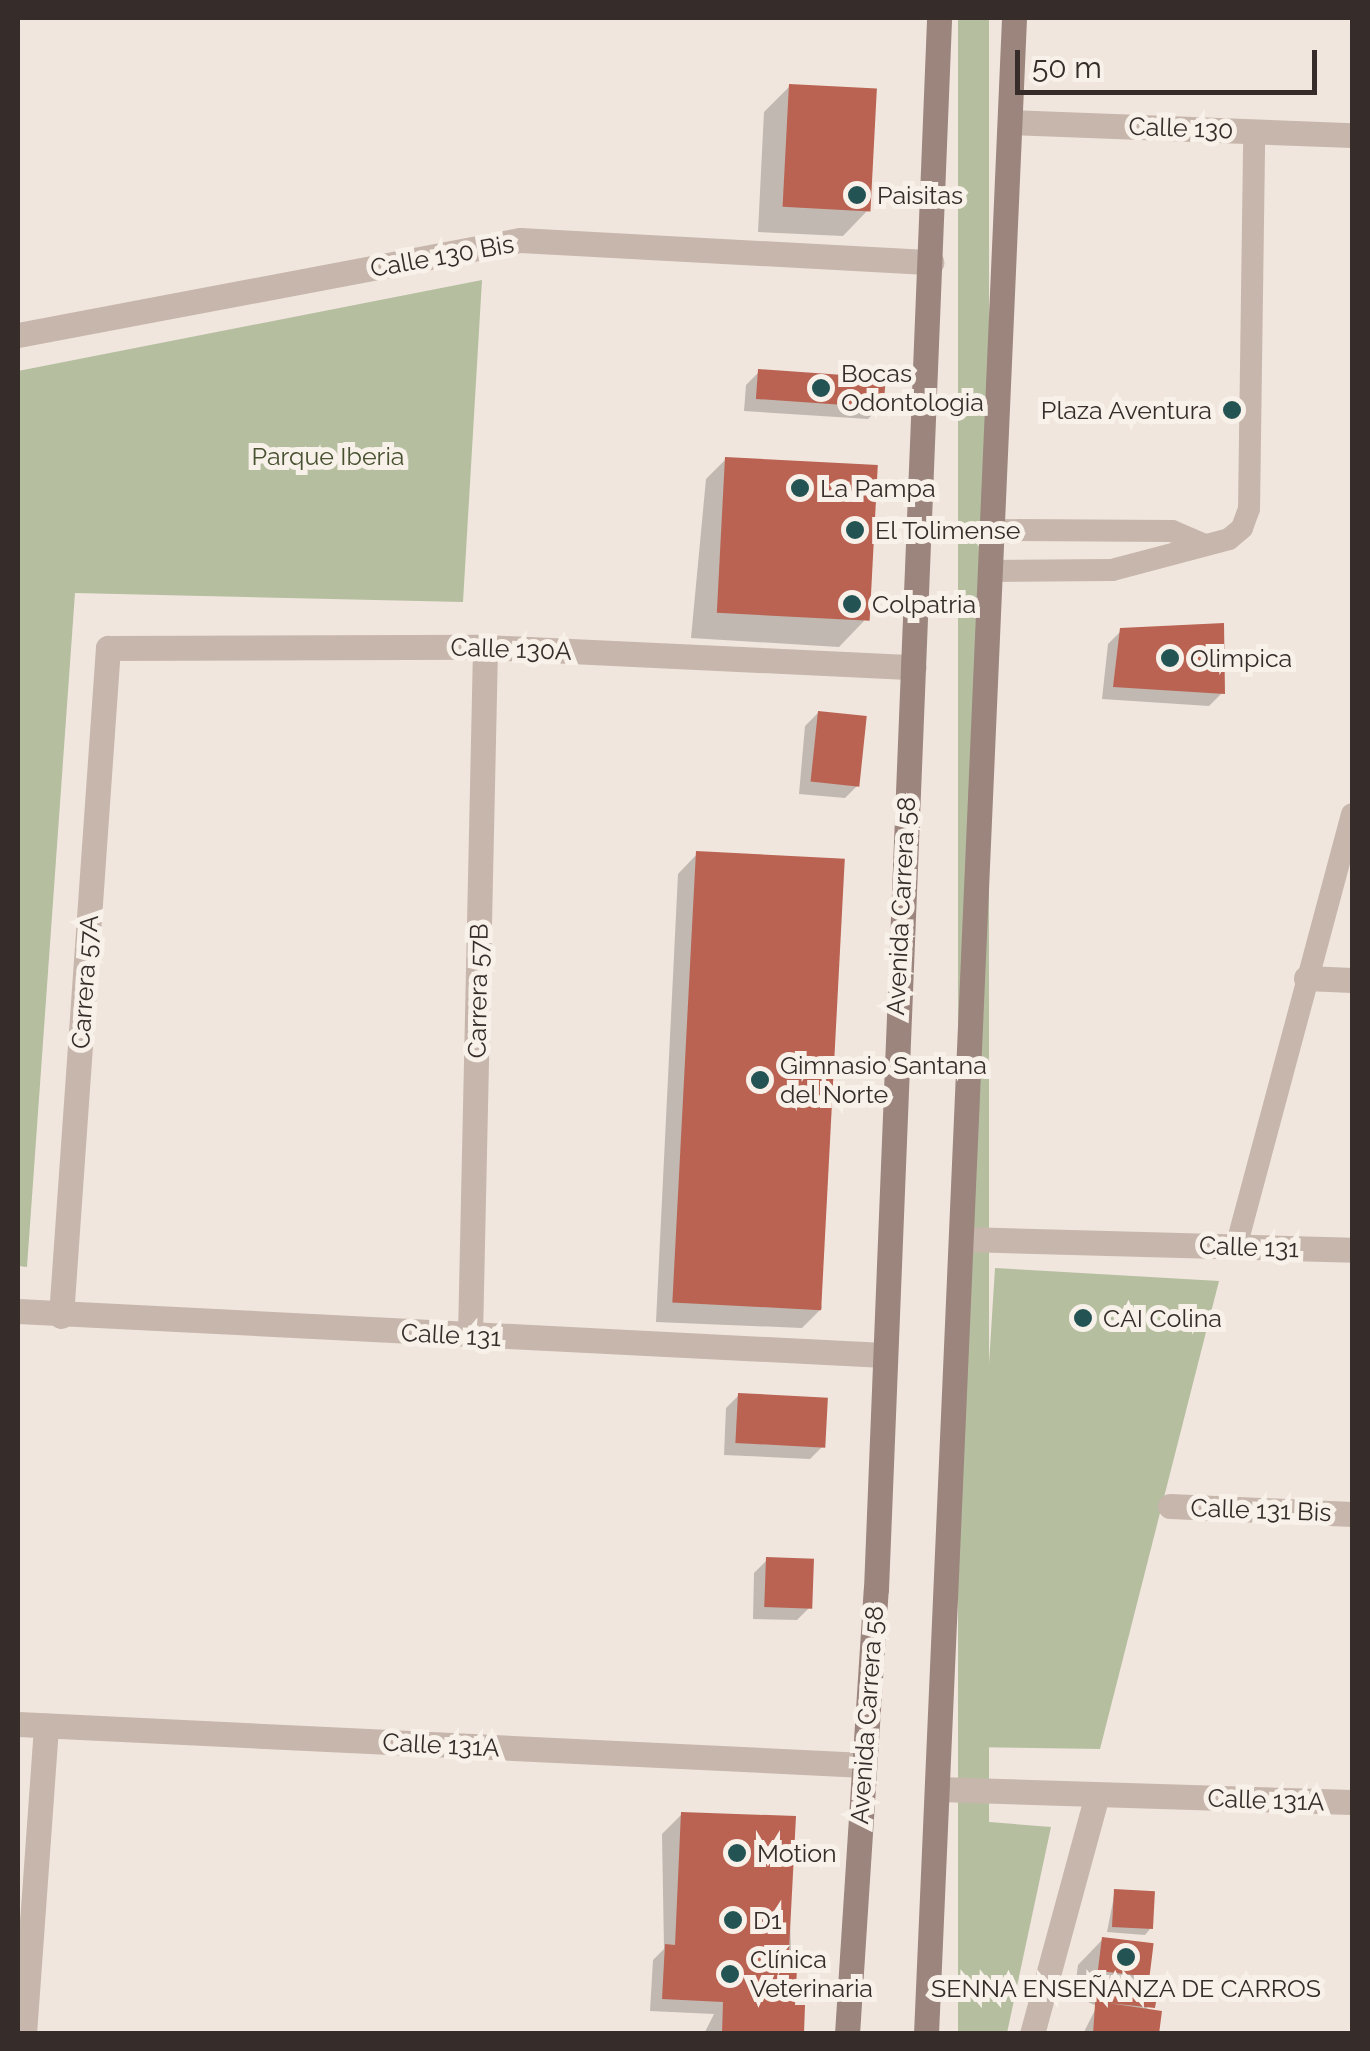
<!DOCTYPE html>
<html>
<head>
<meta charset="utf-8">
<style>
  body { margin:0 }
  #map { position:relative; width:1370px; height:2051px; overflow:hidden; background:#f0e6de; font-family:Raleway,sans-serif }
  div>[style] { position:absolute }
  .green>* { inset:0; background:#b6bea0; transform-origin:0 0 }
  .shadow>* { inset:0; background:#0003 }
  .building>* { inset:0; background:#ba6352; transform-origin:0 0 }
  .service>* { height:22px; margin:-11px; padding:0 11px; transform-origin:11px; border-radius:11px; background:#c7b6ab }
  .minor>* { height:25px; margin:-12.5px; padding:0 12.5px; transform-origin:12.5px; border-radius:12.5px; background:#c7b6ab }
  .secondary>* { height:25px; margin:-12.5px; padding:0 12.5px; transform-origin:12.5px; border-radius:12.5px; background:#9b857d }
  .dots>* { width:28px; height:28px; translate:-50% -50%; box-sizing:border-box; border:5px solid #f8f1ea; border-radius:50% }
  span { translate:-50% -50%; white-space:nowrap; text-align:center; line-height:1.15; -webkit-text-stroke:10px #f8f1ea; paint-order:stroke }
  .street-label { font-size:25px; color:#362d2a }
  .poi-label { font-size:25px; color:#362d2a }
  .left { translate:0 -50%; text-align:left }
  .right { translate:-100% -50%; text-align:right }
  .park-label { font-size:25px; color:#485230 }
  .frame { position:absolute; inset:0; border:20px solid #362d2a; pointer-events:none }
  .scale { position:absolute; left:1015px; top:50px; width:302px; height:45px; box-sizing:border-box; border:5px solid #362d2a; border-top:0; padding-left:12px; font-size:30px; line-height:35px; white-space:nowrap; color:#362d2a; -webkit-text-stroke:8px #f8f1ea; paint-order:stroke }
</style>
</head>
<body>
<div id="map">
  <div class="green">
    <i style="left:958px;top:18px;width:31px;height:2018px"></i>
    <i style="clip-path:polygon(482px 280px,463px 602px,75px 593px,27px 1267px,18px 1266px,18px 371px)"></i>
    <i style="clip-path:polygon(995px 1268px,1219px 1281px,1100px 1749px,965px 1747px)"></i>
    <i style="clip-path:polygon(977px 1821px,1051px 1827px,1007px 2033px,964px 2033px)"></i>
  </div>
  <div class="shadow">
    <i style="clip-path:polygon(790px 86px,868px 210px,843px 236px,758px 232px,764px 112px)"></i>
    <i style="clip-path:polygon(759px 372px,881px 406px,868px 419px,744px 411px,746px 385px)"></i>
    <i style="clip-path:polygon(726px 459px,864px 621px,839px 647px,691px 638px,706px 479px)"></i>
    <i style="clip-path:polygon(1121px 631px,1222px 693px,1209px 706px,1102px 699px,1108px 644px)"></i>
    <i style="clip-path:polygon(818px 713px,858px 785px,845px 798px,799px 794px,805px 726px)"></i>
    <i style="clip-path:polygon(697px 854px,822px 1308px,802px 1328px,656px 1322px,678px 874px)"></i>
    <i style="clip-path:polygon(739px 1395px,823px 1446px,810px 1459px,724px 1455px,726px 1408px)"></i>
    <i style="clip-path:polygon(767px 1560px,810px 1607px,797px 1620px,753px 1619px,754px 1573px)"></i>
    <i style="clip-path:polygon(682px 1814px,789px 1896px,793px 2004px,801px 2034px,704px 2034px,714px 2014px,650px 2011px,653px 1960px,664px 1949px,662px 1834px)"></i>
    <i style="clip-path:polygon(1115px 1891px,1150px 1929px,1145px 1935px,1107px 1932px)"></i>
    <i style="clip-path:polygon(1103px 1939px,1146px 1976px,1139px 1983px,1156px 2034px,1083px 2034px,1097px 2006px,1074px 1996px,1078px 1965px)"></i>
  </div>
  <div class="building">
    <i style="left:789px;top:84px;width:88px;height:123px;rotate:3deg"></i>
    <i style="left:758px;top:369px;width:128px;height:30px;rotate:4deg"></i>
    <i style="left:725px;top:457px;width:153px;height:156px;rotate:3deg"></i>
    <i style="clip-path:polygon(1224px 623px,1225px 694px,1113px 687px,1120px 628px)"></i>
    <i style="left:818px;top:711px;width:49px;height:71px;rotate:6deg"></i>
    <i style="left:696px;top:851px;width:149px;height:452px;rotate:3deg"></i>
    <i style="left:738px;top:1393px;width:90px;height:50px;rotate:3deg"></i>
    <i style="left:766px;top:1557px;width:48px;height:50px;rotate:2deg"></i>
    <i style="clip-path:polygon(681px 1812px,796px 1816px,789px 1950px,798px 1950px,795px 2005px,805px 2005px,804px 2034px,722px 2034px,723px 2002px,662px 1999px,665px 1944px,675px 1945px)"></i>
    <i style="left:1114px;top:1889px;width:41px;height:38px;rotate:3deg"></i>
    <i style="left:1102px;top:1937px;width:52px;height:34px;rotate:7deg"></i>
    <i style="clip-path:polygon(1097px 1975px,1159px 1984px,1155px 2008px,1108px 2003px,1162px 2011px,1159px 2034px,1093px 2034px)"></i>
  </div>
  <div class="service">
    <i style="left:994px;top:530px;width:178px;rotate:0.3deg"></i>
    <i style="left:1172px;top:531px;width:36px;rotate:23deg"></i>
    <i style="left:992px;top:571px;width:120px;rotate:-0.5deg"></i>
    <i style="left:1112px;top:570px;width:121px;rotate:-14.8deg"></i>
    <i style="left:1229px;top:539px;width:17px;rotate:-40deg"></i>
    <i style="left:1242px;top:528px;width:20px;rotate:-70deg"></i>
    <i style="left:1249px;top:509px;width:378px;rotate:-89.2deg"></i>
    <i style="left:1236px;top:1247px;width:448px;rotate:-75deg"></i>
  </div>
  <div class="minor">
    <i style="left:1010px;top:122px;width:342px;rotate:2.2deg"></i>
    <i style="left:18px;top:335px;width:511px;rotate:-10.72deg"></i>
    <i style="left:520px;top:240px;width:412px;rotate:3.1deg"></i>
    <i style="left:1306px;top:978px;width:46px;rotate:2.5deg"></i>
    <i style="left:965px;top:1239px;width:387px;rotate:1.6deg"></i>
    <i style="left:18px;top:1311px;width:867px;rotate:2.91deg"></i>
    <i style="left:61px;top:1316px;width:670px;rotate:-85.98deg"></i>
    <i style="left:108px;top:648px;width:377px;rotate:-0.2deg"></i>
    <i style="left:485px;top:647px;width:429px;rotate:2.7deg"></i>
    <i style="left:470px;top:1336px;width:689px;rotate:-88.75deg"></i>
    <i style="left:1170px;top:1506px;width:182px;rotate:2.5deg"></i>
    <i style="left:18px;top:1724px;width:847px;rotate:2.77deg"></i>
    <i style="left:939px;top:1789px;width:413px;rotate:1.8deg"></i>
    <i style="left:24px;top:2034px;width:309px;rotate:-85.9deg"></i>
    <i style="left:1032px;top:2034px;width:248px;rotate:-74.8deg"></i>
  </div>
  <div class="secondary">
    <i style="left:847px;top:2034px;width:446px;rotate:-86.3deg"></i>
    <i style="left:876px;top:1589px;width:1572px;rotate:-87.7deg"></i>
    <i style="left:926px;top:2034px;width:2018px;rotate:-87.5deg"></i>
  </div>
  <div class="dots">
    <i style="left:857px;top:195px;background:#235353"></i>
    <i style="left:821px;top:388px;background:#235353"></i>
    <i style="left:1232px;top:410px;background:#235353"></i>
    <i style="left:800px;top:488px;background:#235353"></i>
    <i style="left:855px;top:530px;background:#235353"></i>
    <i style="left:852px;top:604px;background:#235353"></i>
    <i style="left:1170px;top:658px;background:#235353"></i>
    <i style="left:760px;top:1080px;background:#235353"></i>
    <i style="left:1083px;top:1318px;background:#235353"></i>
    <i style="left:737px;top:1853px;background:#235353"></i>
    <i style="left:733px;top:1920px;background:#235353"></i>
    <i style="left:1126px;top:1957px;background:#235353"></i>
    <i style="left:730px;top:1974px;background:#235353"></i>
  </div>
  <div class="street-label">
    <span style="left:1181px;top:128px;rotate:2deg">Calle 130</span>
    <span style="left:442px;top:256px;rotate:-10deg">Calle 130 Bis</span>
    <span style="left:511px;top:649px;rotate:2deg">Calle 130A</span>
    <span style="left:901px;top:906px;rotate:-87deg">Avenida Carrera 58</span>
    <span style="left:85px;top:982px;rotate:-86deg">Carrera 57A</span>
    <span style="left:478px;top:991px;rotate:-89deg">Carrera 57B</span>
    <span style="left:1249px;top:1247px;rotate:2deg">Calle 131</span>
    <span style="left:451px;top:1335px;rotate:3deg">Calle 131</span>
    <span style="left:1261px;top:1510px;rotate:2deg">Calle 131 Bis</span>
    <span style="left:867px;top:1715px;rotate:-86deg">Avenida Carrera 58</span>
    <span style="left:441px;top:1745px;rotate:3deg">Calle 131A</span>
    <span style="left:1266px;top:1800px;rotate:2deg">Calle 131A</span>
  </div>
  <div class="poi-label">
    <span class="left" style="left:877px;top:195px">Paisitas</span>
    <span class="left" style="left:841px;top:388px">Bocas<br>Odontologia</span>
    <span class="right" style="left:1212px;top:410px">Plaza Aventura</span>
    <span class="left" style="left:820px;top:488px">La Pampa</span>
    <span class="left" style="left:875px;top:530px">El Tolimense</span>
    <span class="left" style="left:872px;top:604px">Colpatria</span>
    <span class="left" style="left:1190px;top:658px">Olimpica</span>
    <span class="left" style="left:780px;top:1080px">Gimnasio Santana<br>del Norte</span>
    <span class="left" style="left:1103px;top:1318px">CAI Colina</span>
    <span class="left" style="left:757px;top:1853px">Motion</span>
    <span class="left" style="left:753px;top:1920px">D1</span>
    <span class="left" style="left:750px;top:1974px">Clínica<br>Veterinaria</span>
    <span style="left:1126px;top:1988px">SENNA ENSEÑANZA DE CARROS</span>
  </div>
  <div class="park-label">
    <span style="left:328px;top:456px">Parque Iberia</span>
  </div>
  <div class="frame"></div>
  <div class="scale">50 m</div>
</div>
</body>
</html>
